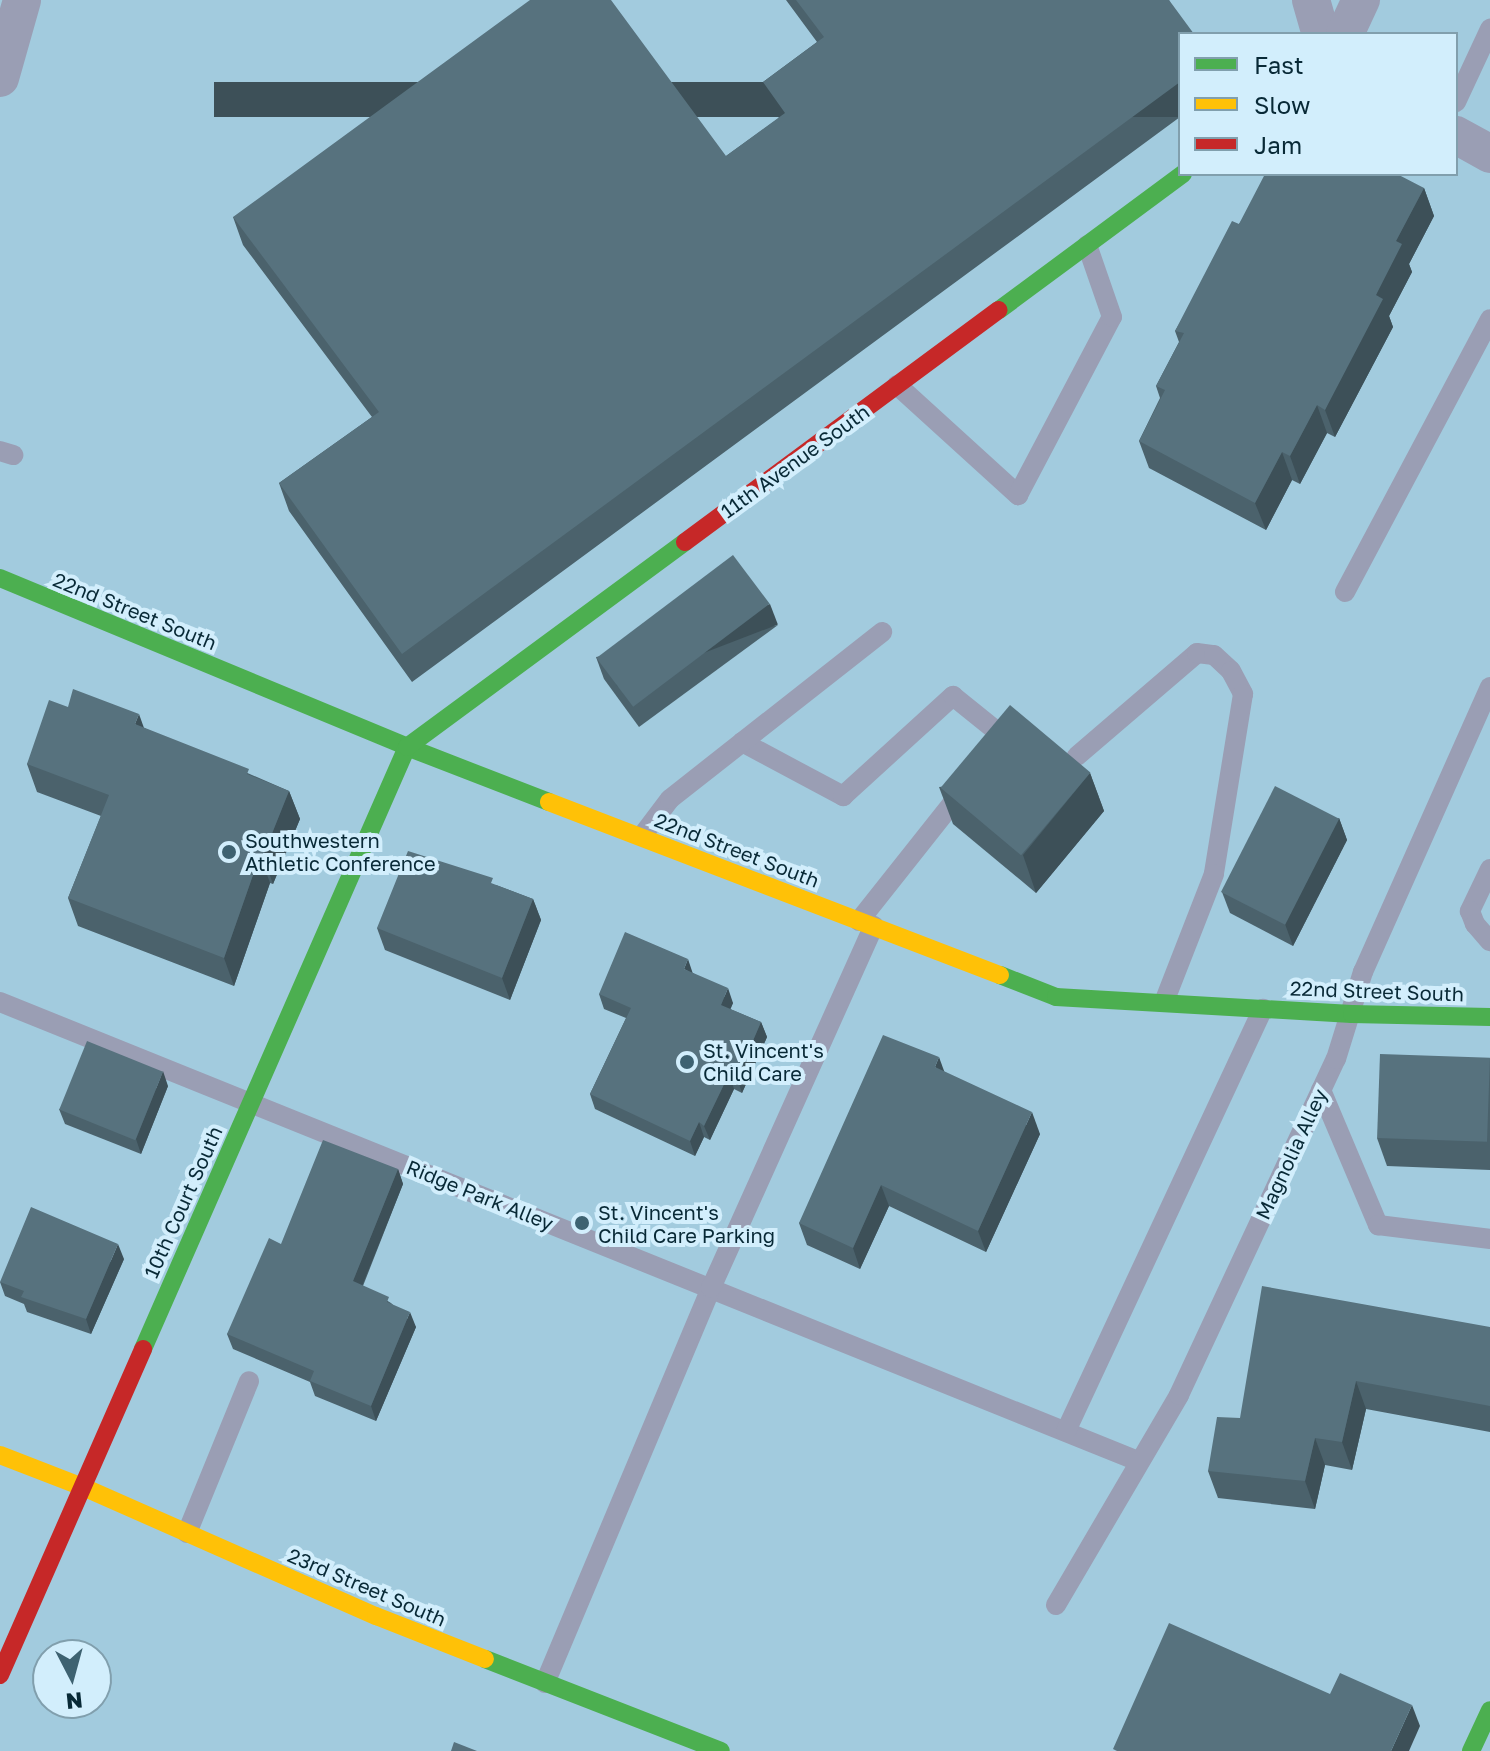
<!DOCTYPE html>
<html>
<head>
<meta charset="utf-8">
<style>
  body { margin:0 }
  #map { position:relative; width:1490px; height:1751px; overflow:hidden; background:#a2cbde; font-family:"Golos Text",sans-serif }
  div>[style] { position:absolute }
  .lane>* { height:20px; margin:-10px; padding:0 10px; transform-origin:10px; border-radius:10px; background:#9a9eb4 }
  .street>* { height:38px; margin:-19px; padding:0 19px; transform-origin:19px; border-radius:19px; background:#9a9eb4 }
  .fast>* { height:18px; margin:-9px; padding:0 9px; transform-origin:9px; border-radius:9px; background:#4caf50 }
  .slow>* { height:18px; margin:-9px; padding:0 9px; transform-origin:9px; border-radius:9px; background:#ffc107 }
  .jam>* { height:18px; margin:-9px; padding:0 9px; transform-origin:9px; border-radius:9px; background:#c62828 }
  .wall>* { inset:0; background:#4b626c }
  .shaded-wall>* { inset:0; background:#3d5058; transform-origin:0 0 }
  .building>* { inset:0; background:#57727e; transform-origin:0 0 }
  .dots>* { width:22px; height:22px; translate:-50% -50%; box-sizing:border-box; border:4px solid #d2eefc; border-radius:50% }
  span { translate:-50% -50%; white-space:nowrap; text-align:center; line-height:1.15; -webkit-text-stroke:8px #d2eefc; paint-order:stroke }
  .street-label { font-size:20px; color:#082936 }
  .poi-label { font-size:20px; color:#082936 }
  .left { translate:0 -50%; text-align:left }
  .legend { position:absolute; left:1178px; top:32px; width:280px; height:144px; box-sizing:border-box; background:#d2eefc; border:2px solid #819fad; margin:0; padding:10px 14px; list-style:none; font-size:24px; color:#082936 }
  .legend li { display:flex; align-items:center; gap:16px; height:40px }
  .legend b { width:40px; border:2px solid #819fad }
  .north { position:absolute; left:32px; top:1639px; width:80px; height:80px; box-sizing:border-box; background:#d2eefc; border:2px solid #819fad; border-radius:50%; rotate:174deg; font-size:22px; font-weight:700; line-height:32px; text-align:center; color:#082936 }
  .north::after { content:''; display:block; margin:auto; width:28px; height:36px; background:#3e6271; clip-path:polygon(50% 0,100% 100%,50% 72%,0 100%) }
</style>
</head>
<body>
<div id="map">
  <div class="lane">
    <i style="left:1456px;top:102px;width:81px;rotate:-65deg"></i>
    <i style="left:897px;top:385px;width:164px;rotate:42.3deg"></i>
    <i style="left:1018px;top:495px;width:201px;rotate:-62.2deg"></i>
    <i style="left:1112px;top:317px;width:76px;rotate:-109.1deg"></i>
    <i style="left:0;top:451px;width:14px;rotate:17deg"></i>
    <i style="left:1345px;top:592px;width:309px;rotate:-62deg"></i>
    <i style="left:742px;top:742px;width:115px;rotate:28.1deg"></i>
    <i style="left:843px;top:796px;width:149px;rotate:-42.3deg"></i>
    <i style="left:953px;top:696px;width:67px;rotate:38.9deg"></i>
    <i style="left:1005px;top:738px;width:7px;rotate:135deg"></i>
    <i style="left:1077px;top:756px;width:158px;rotate:-40.6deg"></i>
    <i style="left:1197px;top:653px;width:17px;rotate:7deg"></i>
    <i style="left:1214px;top:655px;width:23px;rotate:43deg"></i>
    <i style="left:1231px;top:671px;width:26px;rotate:62deg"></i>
    <i style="left:1243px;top:694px;width:182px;rotate:99.2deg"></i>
    <i style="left:1214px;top:874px;width:137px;rotate:111.3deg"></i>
    <i style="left:642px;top:836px;width:46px;rotate:-52.9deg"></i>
    <i style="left:670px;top:799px;width:270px;rotate:-38.2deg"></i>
    <i style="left:1490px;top:869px;width:47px;rotate:115.5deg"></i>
    <i style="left:1470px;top:911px;width:14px;rotate:69deg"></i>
    <i style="left:1475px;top:924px;width:23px;rotate:49deg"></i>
    <i style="left:859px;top:921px;width:167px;rotate:-51.6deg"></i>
    <i style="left:0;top:1002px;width:1227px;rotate:21.97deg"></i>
    <i style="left:1321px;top:1090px;width:147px;rotate:67.1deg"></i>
    <i style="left:1378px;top:1225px;width:113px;rotate:7.1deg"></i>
    <i style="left:1066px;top:1431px;width:466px;rotate:-65deg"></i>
    <i style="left:187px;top:1533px;width:164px;rotate:-67.8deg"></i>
    <i style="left:1056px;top:1605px;width:243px;rotate:-59.6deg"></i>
    <i style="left:1179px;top:1395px;width:371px;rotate:-65deg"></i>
    <i style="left:1336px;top:1059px;width:91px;rotate:-72.8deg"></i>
    <i style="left:1363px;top:972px;width:312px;rotate:-66deg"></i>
    <i style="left:545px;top:1683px;width:428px;rotate:-67.2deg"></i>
    <i style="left:711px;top:1288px;width:397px;rotate:-65.8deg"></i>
  </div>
  <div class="street">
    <i style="left:1311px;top:0;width:35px;rotate:74deg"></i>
    <i style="left:1345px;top:34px;width:38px;rotate:-65deg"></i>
    <i style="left:0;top:78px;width:81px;rotate:-74.2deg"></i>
    <i style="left:1456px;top:135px;width:39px;rotate:29deg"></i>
  </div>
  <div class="fast">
    <i style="left:999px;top:310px;width:229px;rotate:-36.5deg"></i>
    <i style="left:0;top:578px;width:441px;rotate:22.5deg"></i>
    <i style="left:407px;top:747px;width:152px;rotate:21.2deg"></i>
    <i style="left:1000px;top:975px;width:60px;rotate:21.4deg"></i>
    <i style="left:1056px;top:997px;width:296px;rotate:3.3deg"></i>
    <i style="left:1352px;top:1014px;width:138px;rotate:1.2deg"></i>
    <i style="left:143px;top:1349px;width:657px;rotate:-66.32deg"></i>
    <i style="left:407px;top:747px;width:345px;rotate:-36.4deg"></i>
    <i style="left:485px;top:1659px;width:253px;rotate:21.3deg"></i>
    <i style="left:1471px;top:1751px;width:45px;rotate:-65.1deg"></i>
  </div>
  <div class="slow">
    <i style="left:549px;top:802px;width:483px;rotate:21deg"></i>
    <i style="left:0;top:1455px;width:89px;rotate:21.1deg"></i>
    <i style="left:83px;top:1487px;width:320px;rotate:23.8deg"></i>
    <i style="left:376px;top:1616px;width:117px;rotate:21.5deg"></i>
  </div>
  <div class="jam">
    <i style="left:685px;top:542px;width:390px;rotate:-36.5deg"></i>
    <i style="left:0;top:1675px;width:356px;rotate:-66.3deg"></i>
  </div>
  <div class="wall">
    <i style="clip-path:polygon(786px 0,1169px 0,1180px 34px,1180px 117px,412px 682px,289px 511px,279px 483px,372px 417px,243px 245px,233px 217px,726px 156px,779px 118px,773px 110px,763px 82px,817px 42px)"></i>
    <i style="clip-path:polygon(1274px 176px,1424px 188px,1434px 216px,1409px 264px,1412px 272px,1389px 316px,1393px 327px,1335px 437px,1327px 433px,1300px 484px,1292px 480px,1266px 530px,1149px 468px,1139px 441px,1160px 398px,1156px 386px,1179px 342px,1175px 331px,1239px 224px)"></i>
    <i style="clip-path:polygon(778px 625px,639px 727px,604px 679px,596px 657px)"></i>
    <i style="clip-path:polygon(68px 707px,144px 728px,289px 791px,300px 819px,273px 884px,270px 883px,234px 986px,78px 926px,68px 898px,101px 816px,37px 792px,27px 764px)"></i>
    <i style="clip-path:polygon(1090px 773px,1104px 811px,1036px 893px,953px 824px,939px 787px)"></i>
    <i style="clip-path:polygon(1339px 818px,1347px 840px,1293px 946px,1230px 913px,1222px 892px)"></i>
    <i style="clip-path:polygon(496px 885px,533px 899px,541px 920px,510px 1000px,385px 950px,377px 928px)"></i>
    <i style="clip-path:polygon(693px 973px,733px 1003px,730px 1009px,761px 1022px,767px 1037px,742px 1093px,734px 1089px,710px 1140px,704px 1137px,695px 1156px,595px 1109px,590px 1094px,626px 1018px,604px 1009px,599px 994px)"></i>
    <i style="clip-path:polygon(1490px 1058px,1490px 1170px,1387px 1166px,1377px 1138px)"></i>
    <i style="clip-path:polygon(945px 1072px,1040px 1134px,986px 1252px,889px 1206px,860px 1269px,807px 1245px,799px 1223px)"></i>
    <i style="clip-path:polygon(168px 1086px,141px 1154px,65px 1124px,59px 1109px)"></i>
    <i style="clip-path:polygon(398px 1169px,403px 1184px,363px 1286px,391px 1303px,416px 1327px,376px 1421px,315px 1396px,310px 1382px,233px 1349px,227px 1334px)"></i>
    <i style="clip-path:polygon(124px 1259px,91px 1334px,27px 1312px,24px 1304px,5px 1296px,0 1282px)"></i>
    <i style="clip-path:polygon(1490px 1327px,1490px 1432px,1366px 1409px,1352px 1470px,1325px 1465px,1315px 1509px,1218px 1498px,1208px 1471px,1240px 1418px)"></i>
  </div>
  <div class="shaded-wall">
    <i style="left:1180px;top:82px;width:35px;height:966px;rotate:90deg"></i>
    <i style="clip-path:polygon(1424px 188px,1434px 216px,1409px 264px,1412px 272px,1389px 316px,1393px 327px,1335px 437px,1325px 410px,1376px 295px,1396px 241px)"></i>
    <i style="clip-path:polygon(1317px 405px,1327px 433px,1300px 484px,1290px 456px)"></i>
    <i style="clip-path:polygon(1282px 452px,1292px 480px,1266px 530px,1255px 503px)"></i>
    <i style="left:770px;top:604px;width:22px;height:172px;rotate:69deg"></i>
    <i style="clip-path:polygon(139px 714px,149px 742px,135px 724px)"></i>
    <i style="clip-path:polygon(1090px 773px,1104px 811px,1036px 893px,1023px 855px)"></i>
    <i style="clip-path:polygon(289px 791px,300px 819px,273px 884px,263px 856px)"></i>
    <i style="clip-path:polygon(1339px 818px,1347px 840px,1293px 946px,1285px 924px)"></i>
    <i style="clip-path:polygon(260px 855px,270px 883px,234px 986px,224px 958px)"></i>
    <i style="clip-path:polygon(533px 899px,541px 920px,510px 1000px,502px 978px)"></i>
    <i style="clip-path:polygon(688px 959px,693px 974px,684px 969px)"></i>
    <i style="clip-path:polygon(728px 988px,733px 1003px,726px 1020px,721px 1005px)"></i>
    <i style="clip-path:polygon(761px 1022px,767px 1037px,742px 1093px,737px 1078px)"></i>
    <i style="clip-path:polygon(939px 1057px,947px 1079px,935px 1067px)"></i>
    <i style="clip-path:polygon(163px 1071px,168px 1086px,141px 1154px,136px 1139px)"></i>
    <i style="clip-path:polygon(729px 1074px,734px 1089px,710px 1140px,704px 1126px)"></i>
    <i style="clip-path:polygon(1032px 1112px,1040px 1134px,986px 1252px,978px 1231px)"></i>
    <i style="clip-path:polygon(699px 1122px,704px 1137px,695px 1156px,690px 1141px)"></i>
    <i style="clip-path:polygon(398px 1169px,403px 1184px,358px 1296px,353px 1281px)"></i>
    <i style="clip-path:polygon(881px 1185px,889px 1206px,860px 1269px,853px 1248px)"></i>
    <i style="clip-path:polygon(118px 1244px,124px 1259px,91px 1334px,86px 1319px)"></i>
    <i style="clip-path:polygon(410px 1312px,416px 1327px,376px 1421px,371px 1406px)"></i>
    <i style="clip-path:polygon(1356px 1381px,1366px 1409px,1352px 1470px,1342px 1442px)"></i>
    <i style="clip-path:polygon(1315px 1438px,1325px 1465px,1315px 1509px,1305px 1481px)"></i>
    <i style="clip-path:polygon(1412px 1705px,1420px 1726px,1409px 1751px,1391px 1751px)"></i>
  </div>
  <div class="building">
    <i style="clip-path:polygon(530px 0,611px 0,726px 156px,785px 113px,763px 82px,824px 37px,796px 0,1169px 0,1194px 34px,1180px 34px,1180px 82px,402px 654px,279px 483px,379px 412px,233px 217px)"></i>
    <i style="clip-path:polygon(1265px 174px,1274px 176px,1275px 174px,1397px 174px,1424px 188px,1396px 241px,1402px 244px,1376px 295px,1383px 299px,1325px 410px,1317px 405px,1290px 456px,1282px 452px,1255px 503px,1139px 441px,1165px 390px,1156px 386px,1184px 333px,1175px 331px,1232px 221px,1239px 224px)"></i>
    <i style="left:733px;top:555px;width:61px;height:171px;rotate:53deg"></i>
    <i style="clip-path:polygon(73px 689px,139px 714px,135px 724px,249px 769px,247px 774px,289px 791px,263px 856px,260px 855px,224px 958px,68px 898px,109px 795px,27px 764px,49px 700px,68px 707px)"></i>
    <i style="left:1010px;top:705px;width:105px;height:108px;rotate:40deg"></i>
    <i style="left:1275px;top:786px;width:72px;height:119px;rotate:27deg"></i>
    <i style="clip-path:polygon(408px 851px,493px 878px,491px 883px,533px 899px,502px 978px,377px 928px)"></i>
    <i style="clip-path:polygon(625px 932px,688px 959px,684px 969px,728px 988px,721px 1005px,761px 1022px,737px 1078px,729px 1074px,704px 1126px,699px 1122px,690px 1141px,590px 1094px,631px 1008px,599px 994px)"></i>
    <i style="clip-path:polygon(883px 1035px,939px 1057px,935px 1067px,1032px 1112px,978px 1231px,881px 1185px,853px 1248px,799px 1223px)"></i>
    <i style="left:87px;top:1041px;width:82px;height:74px;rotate:22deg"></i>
    <i style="left:1380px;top:1054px;width:110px;height:84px;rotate:2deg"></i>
    <i style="clip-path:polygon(323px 1140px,398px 1169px,353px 1281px,389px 1297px,387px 1302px,410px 1312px,371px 1406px,310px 1381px,314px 1371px,227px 1334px,269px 1238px,281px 1244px)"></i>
    <i style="clip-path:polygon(31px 1207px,118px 1244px,86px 1319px,21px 1297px,24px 1291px,0 1282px)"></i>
    <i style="clip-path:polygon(1262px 1286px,1490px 1327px,1490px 1406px,1356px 1381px,1342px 1442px,1315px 1438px,1305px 1481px,1208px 1471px,1217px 1417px,1240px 1418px)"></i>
    <i style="clip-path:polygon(1169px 1623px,1330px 1694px,1340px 1673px,1412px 1705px,1391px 1751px,1117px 1751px,1113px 1749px)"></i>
    <i style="clip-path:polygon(454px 1742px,477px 1751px,451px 1751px)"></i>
  </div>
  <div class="dots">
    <i style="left:229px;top:852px;background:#3e6271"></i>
    <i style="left:687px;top:1062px;background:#3e6271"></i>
    <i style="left:582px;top:1223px;background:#3e6271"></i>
  </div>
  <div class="street-label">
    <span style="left:795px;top:461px;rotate:-36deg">11th Avenue South</span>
    <span style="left:135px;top:611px;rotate:22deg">22nd Street South</span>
    <span style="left:737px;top:850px;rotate:21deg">22nd Street South</span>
    <span style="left:1377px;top:991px;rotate:2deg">22nd Street South</span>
    <span style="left:1291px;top:1154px;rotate:-65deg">Magnolia Alley</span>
    <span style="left:480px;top:1195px;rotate:22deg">Ridge Park Alley</span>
    <span style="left:183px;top:1202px;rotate:-66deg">10th Court South</span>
    <span style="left:367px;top:1587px;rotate:23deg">23rd Street South</span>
  </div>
  <div class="poi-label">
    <span class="left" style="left:245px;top:852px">Southwestern<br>Athletic Conference</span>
    <span class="left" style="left:703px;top:1062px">St. Vincent's<br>Child Care</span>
    <span class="left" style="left:598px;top:1224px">St. Vincent's<br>Child Care Parking</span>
  </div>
  <ul class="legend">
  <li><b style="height:10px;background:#4caf50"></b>Fast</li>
  <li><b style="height:10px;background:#ffc107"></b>Slow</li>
  <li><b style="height:10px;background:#c62828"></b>Jam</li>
  </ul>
  <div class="north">N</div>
</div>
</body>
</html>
